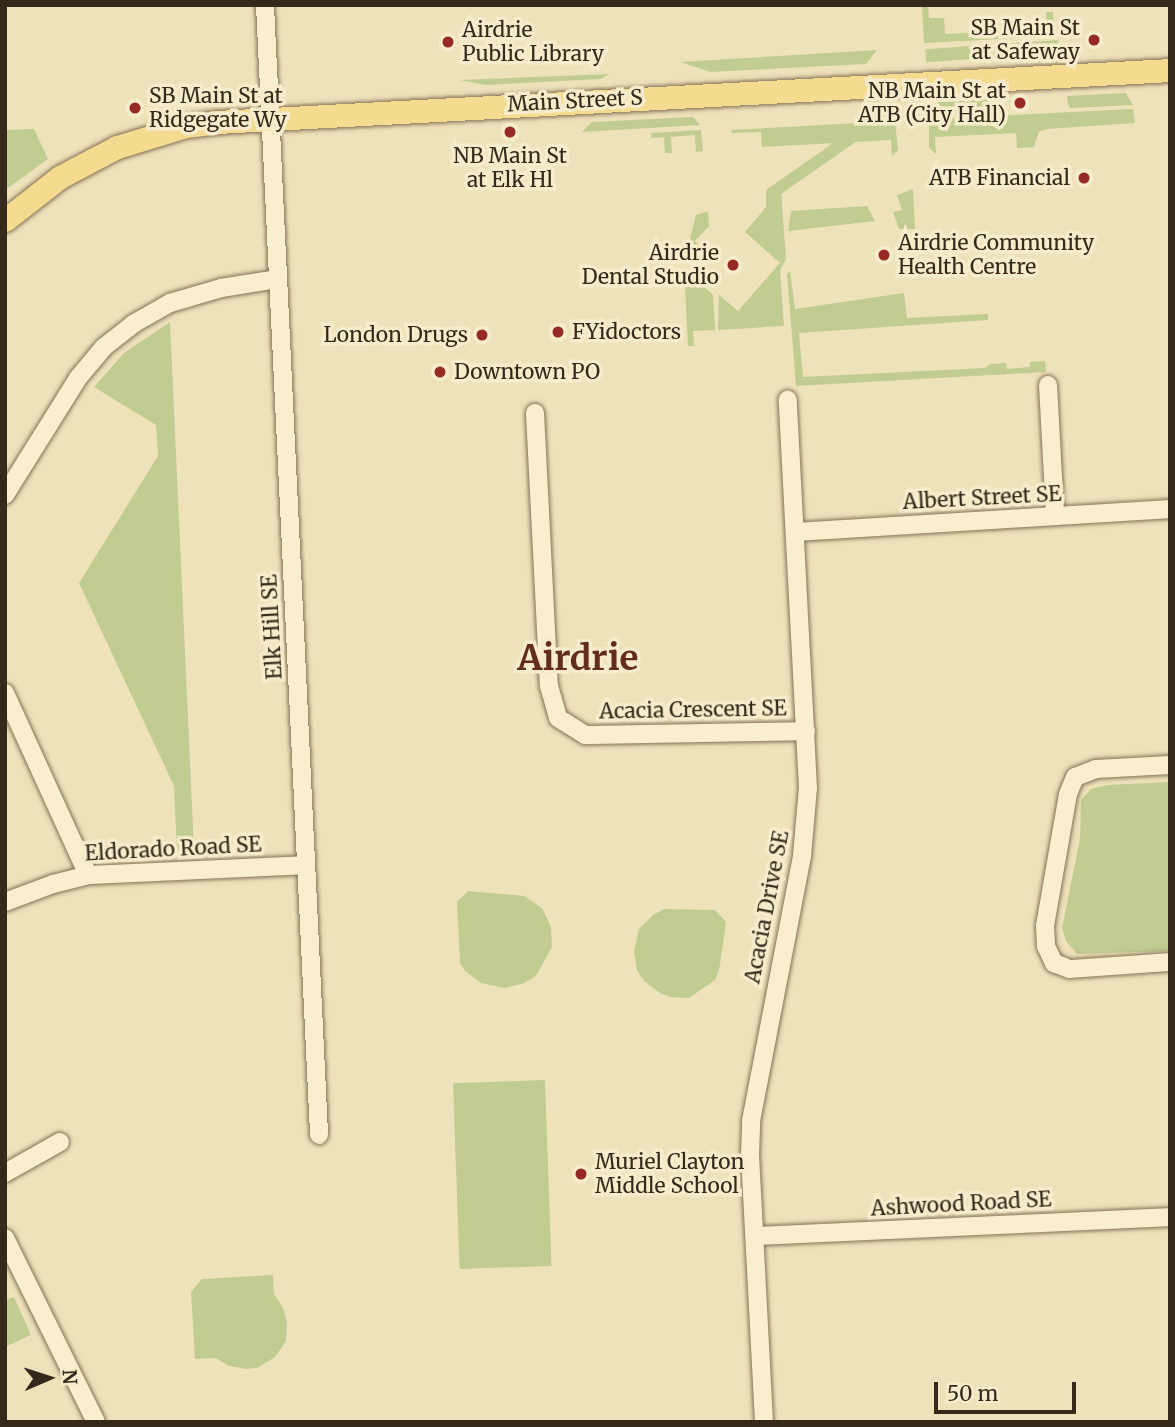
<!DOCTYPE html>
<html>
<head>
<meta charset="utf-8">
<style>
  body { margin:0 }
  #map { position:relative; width:1175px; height:1427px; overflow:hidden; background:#eee2bb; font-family:Merriweather,serif }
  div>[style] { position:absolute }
  .green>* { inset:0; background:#c1cc90; transform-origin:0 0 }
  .roads { filter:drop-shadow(0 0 2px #867255) drop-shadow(0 0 2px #867255) }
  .minor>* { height:18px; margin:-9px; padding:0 9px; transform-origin:9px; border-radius:9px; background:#f9efce }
  .major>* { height:23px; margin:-11.5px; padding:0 11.5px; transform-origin:11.5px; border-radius:11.5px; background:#f4db90 }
  .dots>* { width:19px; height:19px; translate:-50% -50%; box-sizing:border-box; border:4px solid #f6eccb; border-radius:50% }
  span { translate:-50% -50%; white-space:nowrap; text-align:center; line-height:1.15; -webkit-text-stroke:7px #f6eccb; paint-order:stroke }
  .poi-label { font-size:21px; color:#34291a }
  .right { translate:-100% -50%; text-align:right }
  .left { translate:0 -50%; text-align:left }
  .street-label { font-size:21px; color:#34291a }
  .town-label { font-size:35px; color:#622d19; font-weight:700 }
  .frame { position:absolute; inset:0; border:7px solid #34291a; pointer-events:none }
  .north { position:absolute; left:14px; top:1343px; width:70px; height:70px; -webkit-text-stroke:5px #f6eccb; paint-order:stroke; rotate:87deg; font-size:19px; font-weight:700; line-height:28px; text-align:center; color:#34291a }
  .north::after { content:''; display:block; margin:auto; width:24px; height:32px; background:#34291a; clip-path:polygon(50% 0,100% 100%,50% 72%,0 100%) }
  .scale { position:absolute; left:934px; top:1382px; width:142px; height:32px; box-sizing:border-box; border:4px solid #34291a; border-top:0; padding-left:9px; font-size:21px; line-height:24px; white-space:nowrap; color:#34291a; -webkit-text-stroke:5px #f6eccb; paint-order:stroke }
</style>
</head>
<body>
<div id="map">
  <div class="green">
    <i style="clip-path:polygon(922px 5px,928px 5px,929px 18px,944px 18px,945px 34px,1047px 28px,1046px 12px,1053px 12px,1054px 36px,924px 43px)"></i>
    <i style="left:1058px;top:40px;width:13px;height:133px;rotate:86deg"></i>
    <i style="clip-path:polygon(877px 50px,866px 64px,710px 72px,681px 62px)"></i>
    <i style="clip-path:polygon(610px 74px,600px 79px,486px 85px,460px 80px)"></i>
    <i style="clip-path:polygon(1126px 93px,1133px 105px,1070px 108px,1068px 104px,1067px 96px)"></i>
    <i style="clip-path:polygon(996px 99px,995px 112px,931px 114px,938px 102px)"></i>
    <i style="left:886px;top:106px;width:12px;height:146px;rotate:55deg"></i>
    <i style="clip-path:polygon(1133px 109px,1135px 123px,1047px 129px,1039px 132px,1034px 147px,1017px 148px,1016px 133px,935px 137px,936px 154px,929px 148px,929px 119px)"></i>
    <i style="clip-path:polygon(693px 117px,700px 125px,582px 132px,592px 122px)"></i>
    <i style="clip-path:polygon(895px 121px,898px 150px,892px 156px,891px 140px,762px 147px,761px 132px,732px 133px,731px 130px)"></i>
    <i style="clip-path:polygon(34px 129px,48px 159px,5px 190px,5px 130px)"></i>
    <i style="clip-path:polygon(701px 130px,703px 151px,696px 152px,695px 135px,671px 137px,672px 153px,665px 153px,664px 137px,651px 138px,651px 133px)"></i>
    <i style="clip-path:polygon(913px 189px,915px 229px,899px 229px,893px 212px,902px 210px,897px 195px)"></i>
    <i style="clip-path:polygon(781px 190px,786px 259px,780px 270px,784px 326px,718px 330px,719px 295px,738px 311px,780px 263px,745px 232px,766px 207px,766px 191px)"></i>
    <i style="clip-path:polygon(867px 206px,875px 221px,788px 231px,791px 211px)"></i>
    <i style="clip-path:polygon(708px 211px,709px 226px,695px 241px,699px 246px,683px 265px,696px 215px)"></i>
    <i style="clip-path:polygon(684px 269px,713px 295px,715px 330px,693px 331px,694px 346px,688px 346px)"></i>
    <i style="clip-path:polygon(790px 271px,795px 309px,904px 293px,907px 318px,988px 314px,988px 320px,799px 333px,803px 377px,984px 368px,991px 364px,1006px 363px,1007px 369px,1030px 367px,1030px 362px,1045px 361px,1046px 372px,796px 386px,787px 274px)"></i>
    <i style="clip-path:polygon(170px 322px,194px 850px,177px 851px,174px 786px,79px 583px,158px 456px,156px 425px,94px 387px,124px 353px)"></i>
    <i style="clip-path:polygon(1170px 782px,1170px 951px,1077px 954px,1066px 941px,1062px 928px,1080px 839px,1081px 800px,1091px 789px,1107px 785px)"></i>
    <i style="clip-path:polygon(468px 891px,524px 896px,542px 908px,551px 927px,552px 947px,536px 976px,524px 983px,505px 988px,481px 983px,465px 971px,460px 963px,457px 902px)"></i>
    <i style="clip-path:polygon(664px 909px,715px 910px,726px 922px,719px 971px,715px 980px,689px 998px,670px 997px,660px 993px,644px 981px,637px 970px,634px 951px,639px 929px,653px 915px)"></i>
    <i style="left:545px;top:1080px;width:186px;height:92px;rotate:88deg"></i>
    <i style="clip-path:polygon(273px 1275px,274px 1294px,283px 1308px,287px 1322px,286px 1341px,275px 1357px,257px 1368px,246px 1369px,229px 1366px,216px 1358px,195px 1359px,191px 1292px,202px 1279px)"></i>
    <i style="clip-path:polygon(14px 1297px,31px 1335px,5px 1347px,5px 1300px)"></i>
  </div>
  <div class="roads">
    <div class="minor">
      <i style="left:265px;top:5px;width:1131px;rotate:87.26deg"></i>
      <i style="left:1048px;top:385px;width:131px;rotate:86.9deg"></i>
      <i style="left:535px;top:413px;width:273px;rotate:87.1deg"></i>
      <i style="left:549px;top:686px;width:33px;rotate:74deg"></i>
      <i style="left:558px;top:718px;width:32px;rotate:32deg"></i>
      <i style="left:585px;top:735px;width:221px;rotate:-1deg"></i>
      <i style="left:5px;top:495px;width:138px;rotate:-58deg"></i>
      <i style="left:78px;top:378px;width:40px;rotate:-50deg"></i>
      <i style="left:104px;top:347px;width:37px;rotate:-38deg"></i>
      <i style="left:133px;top:324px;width:43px;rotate:-29.6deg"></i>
      <i style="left:170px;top:303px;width:53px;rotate:-16.4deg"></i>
      <i style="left:221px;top:288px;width:58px;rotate:-9deg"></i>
      <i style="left:796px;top:532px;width:375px;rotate:-3.5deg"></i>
      <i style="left:5px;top:693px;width:200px;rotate:65.5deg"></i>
      <i style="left:1170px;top:765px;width:74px;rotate:176.9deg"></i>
      <i style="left:1096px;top:769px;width:22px;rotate:159deg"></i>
      <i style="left:1075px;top:777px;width:18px;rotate:112deg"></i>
      <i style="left:1068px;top:794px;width:134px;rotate:99.9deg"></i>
      <i style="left:1045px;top:926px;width:20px;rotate:87deg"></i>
      <i style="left:1046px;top:946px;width:19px;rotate:65deg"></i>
      <i style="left:1054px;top:963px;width:17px;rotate:21deg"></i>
      <i style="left:1070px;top:969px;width:100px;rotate:-4deg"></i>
      <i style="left:5px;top:902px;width:51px;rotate:-20.6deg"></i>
      <i style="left:53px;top:884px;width:36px;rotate:-14deg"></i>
      <i style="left:88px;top:875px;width:218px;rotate:-2.6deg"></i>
      <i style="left:5px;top:1173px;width:63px;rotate:-29.4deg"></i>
      <i style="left:755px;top:1236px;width:415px;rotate:-2.6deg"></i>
      <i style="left:5px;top:1238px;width:205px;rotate:63.7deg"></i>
      <i style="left:764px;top:1422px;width:266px;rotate:-93deg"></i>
      <i style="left:750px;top:1156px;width:35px;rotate:-88deg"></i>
      <i style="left:751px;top:1121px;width:270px;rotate:-79.1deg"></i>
      <i style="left:802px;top:856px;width:68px;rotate:-85deg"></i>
      <i style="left:808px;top:788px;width:389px;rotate:-93deg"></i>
    </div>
    <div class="major">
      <i style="left:5px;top:220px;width:70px;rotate:-38deg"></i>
      <i style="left:60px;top:177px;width:64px;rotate:-27.8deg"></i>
      <i style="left:117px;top:147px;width:72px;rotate:-16.9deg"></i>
      <i style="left:186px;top:126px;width:31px;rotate:-7deg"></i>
      <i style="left:217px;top:122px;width:954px;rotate:-3.12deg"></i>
    </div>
  </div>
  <div class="dots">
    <i style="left:1094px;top:40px;background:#962a24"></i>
    <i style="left:448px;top:42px;background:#962a24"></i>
    <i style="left:1020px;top:103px;background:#962a24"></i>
    <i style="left:135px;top:108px;background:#962a24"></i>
    <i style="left:510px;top:132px;background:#962a24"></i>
    <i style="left:1084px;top:178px;background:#962a24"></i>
    <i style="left:884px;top:255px;background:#962a24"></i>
    <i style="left:733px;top:265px;background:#962a24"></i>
    <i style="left:558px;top:332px;background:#962a24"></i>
    <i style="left:482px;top:335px;background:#962a24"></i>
    <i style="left:440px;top:372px;background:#962a24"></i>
    <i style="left:581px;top:1174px;background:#962a24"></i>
  </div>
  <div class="poi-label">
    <span class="right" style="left:1080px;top:40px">SB Main St<br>at Safeway</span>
    <span class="left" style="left:462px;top:42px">Airdrie<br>Public Library</span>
    <span class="right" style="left:1006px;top:103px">NB Main St at<br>ATB (City Hall)</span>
    <span class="left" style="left:149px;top:108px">SB Main St at<br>Ridgegate Wy</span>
    <span style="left:510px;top:168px">NB Main St<br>at Elk Hl</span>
    <span class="right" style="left:1070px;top:178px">ATB Financial</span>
    <span class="left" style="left:898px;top:255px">Airdrie Community<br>Health Centre</span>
    <span class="right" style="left:719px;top:265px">Airdrie<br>Dental Studio</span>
    <span class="left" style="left:572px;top:332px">FYidoctors</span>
    <span class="right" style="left:468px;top:335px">London Drugs</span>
    <span class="left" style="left:454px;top:372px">Downtown PO</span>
    <span class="left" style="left:595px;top:1174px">Muriel Clayton<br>Middle School</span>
  </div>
  <div class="street-label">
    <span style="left:575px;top:101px;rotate:-3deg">Main Street S</span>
    <span style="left:982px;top:498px;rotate:-3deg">Albert Street SE</span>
    <span style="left:272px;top:627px;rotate:-93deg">Elk Hill SE</span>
    <span style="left:693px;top:710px;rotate:-1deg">Acacia Crescent SE</span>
    <span style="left:173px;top:849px;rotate:-3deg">Eldorado Road SE</span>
    <span style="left:767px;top:907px;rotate:-79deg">Acacia Drive SE</span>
    <span style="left:961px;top:1204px;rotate:-3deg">Ashwood Road SE</span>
  </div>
  <div class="town-label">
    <span style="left:578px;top:658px">Airdrie</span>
  </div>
  <div class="frame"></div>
  <div class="north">N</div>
  <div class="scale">50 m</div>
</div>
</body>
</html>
